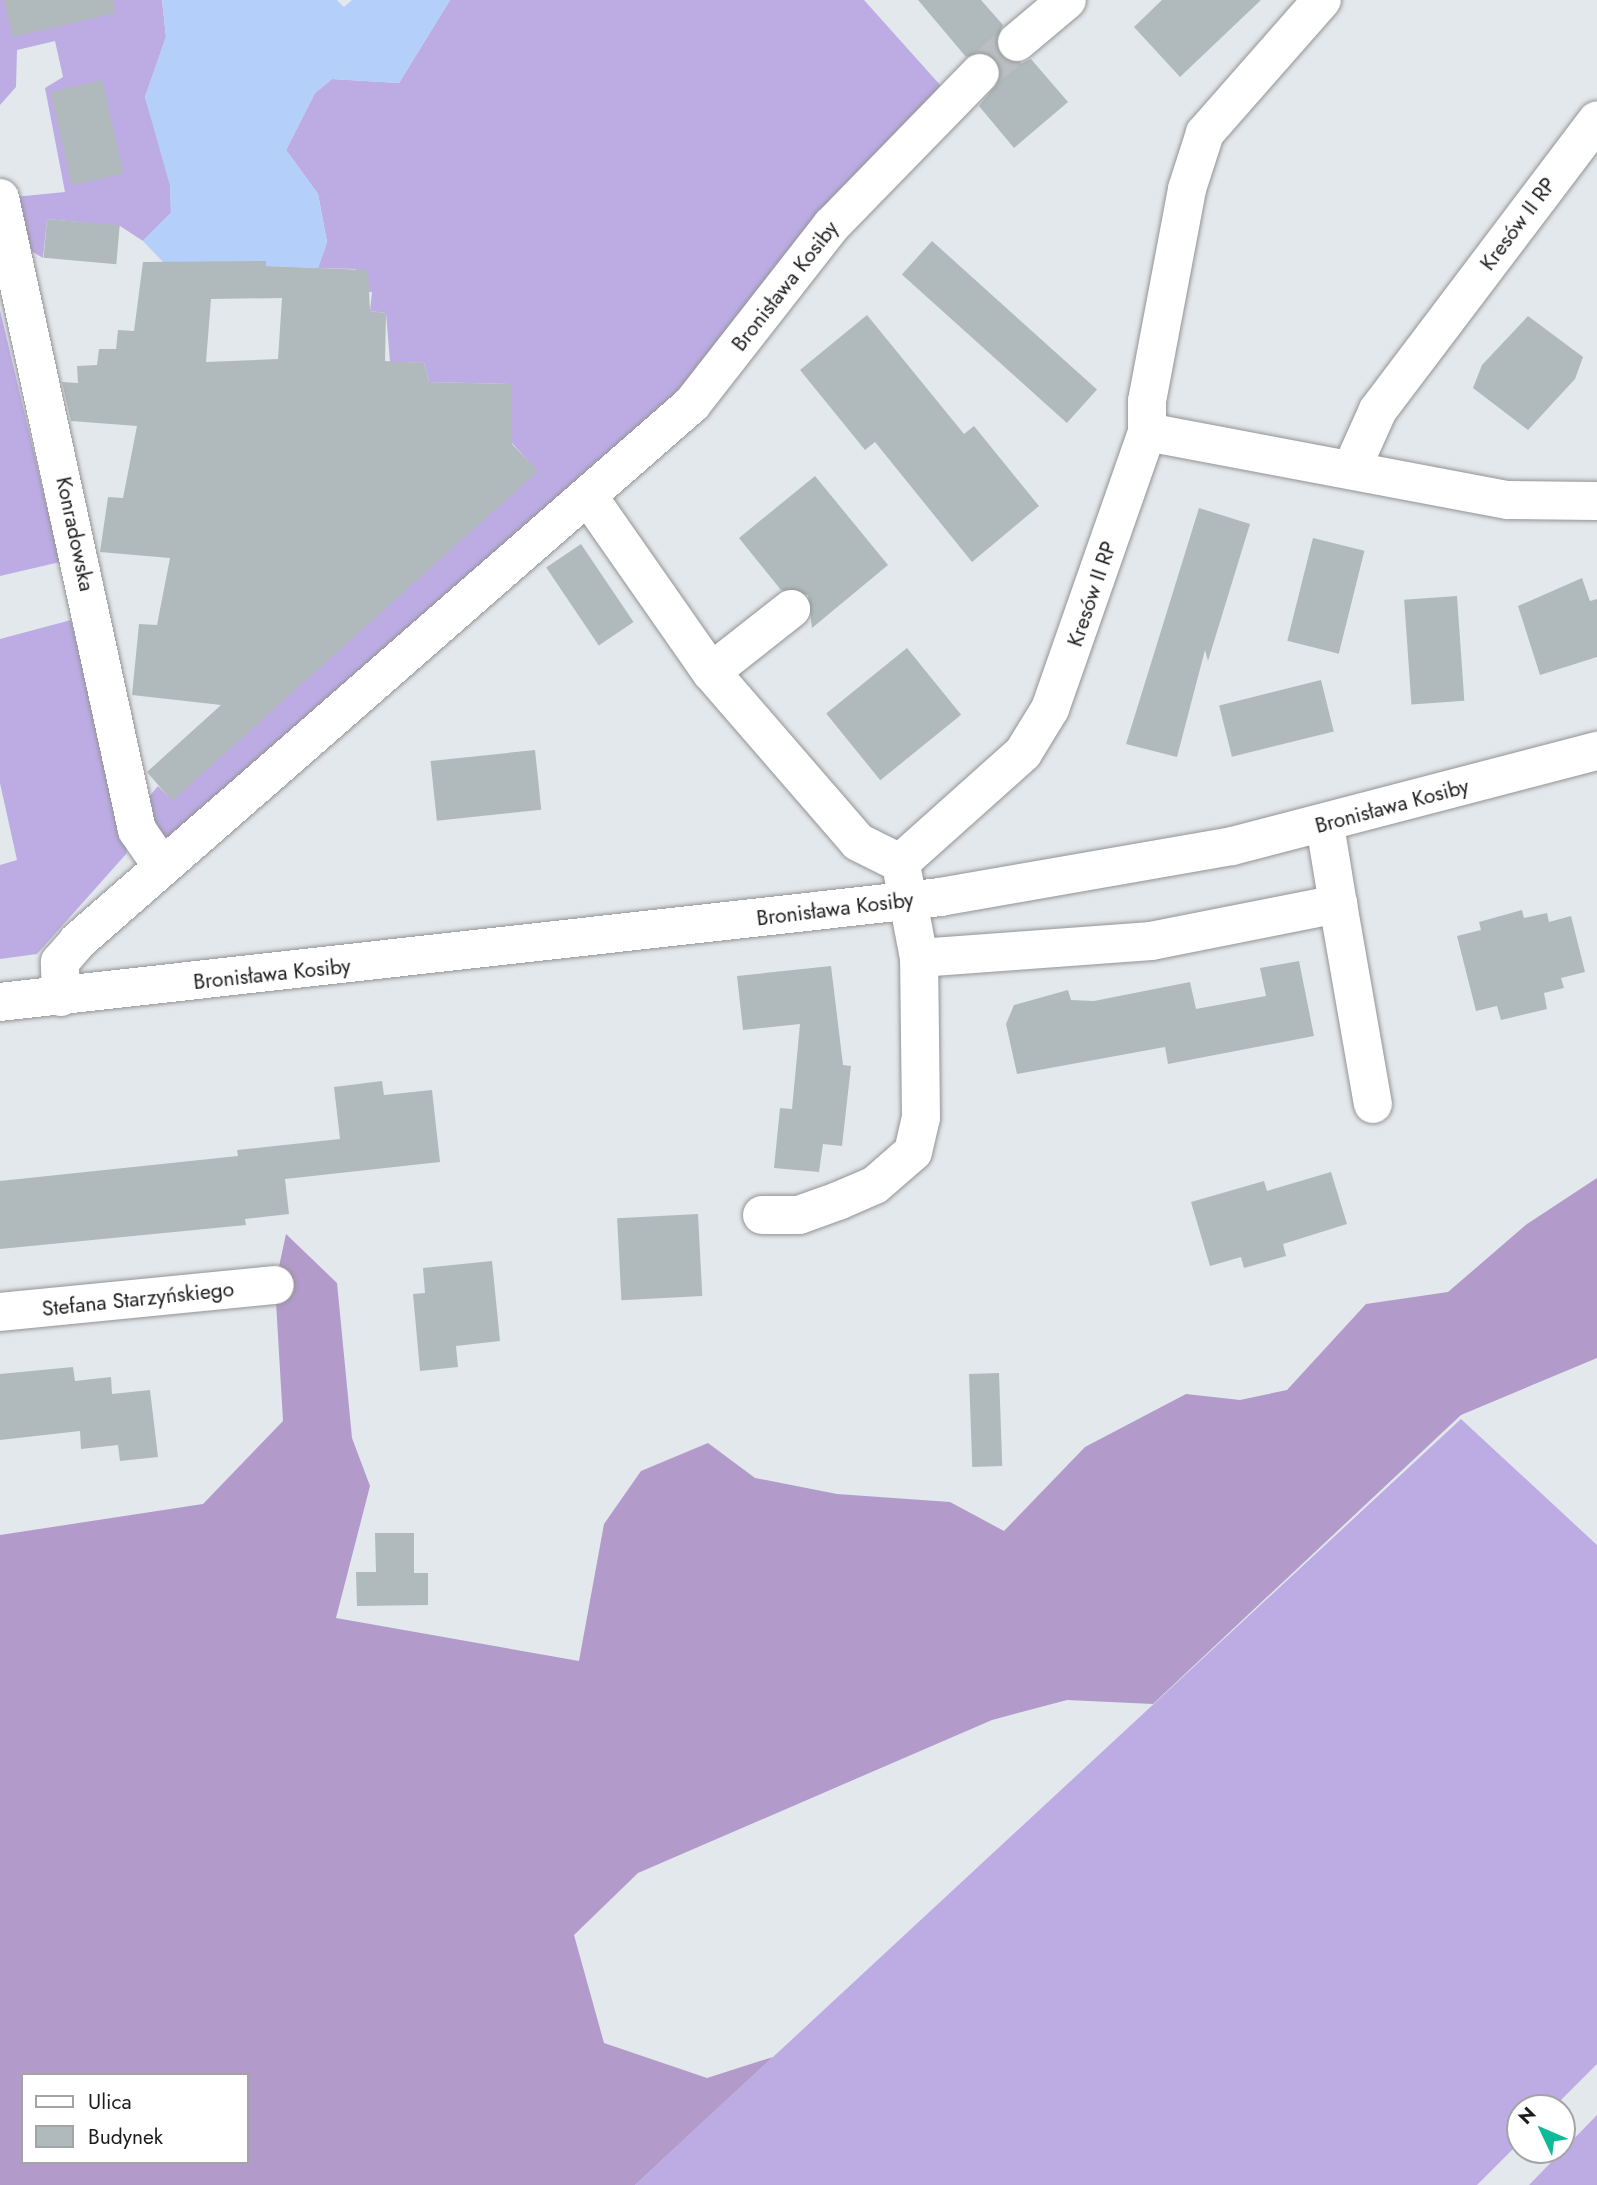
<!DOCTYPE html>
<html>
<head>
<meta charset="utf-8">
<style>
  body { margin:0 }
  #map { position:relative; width:1597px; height:2185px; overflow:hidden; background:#e3e8ed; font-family:Jost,sans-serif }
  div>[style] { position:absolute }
  .grass>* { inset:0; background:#bdace4 }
  .forest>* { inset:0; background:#b29aca }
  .sand>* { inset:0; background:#b4d0fa }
  .building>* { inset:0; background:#b0babd; transform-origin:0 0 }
  .minor-tunnel>* { height:38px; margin-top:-19px; transform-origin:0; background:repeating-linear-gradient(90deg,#bbbfc3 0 38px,transparent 0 57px) }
  .roads { filter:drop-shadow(0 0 2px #939393) drop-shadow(0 0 2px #939393) }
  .minor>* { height:38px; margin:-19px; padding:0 19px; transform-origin:19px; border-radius:19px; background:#fff }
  span { translate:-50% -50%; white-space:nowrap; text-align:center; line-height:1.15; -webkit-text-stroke:5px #fff; paint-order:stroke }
  .street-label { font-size:21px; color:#1c1c1c }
  .legend { position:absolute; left:21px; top:2073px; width:228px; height:91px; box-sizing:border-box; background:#fff; border:2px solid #a4a4a4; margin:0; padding:9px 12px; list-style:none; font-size:21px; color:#1c1c1c }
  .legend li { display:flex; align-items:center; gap:14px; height:35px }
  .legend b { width:35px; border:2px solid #a4a4a4 }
  .north { position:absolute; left:1506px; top:2094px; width:70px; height:70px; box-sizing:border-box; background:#fff; border:2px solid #a4a4a4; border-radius:50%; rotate:314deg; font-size:19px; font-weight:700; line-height:28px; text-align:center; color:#1c1c1c }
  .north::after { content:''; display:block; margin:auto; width:24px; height:32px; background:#0ebb99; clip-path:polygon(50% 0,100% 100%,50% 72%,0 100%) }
</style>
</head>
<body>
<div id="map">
  <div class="grass">
    <i style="clip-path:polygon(0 0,162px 0,166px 37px,145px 97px,170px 180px,171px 213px,143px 241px,120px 226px,47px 219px,43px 258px,18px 243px,14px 197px,65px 192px,45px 88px,63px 77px,55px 41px,17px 50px,16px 87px,0 105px)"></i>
    <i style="clip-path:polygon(450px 0,864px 0,950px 96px,686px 400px,168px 839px,154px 827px,147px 799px,158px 786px,172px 800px,537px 471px,512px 443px,512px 384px,429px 382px,424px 363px,390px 362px,386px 313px,370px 311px,372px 292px,352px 292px,356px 269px,318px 268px,327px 242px,318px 194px,286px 150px,315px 93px,332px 79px,399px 83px)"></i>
    <i style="clip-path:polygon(0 310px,60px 562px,0 576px)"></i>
    <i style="clip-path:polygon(71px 620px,127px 853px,37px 954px,0 959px,0 865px,17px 860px,0 783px,0 639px)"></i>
    <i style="clip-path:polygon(1461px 1419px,1597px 1545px,1597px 2064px,1553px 2108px,1520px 2108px,1520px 2142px,1477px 2185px,635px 2185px)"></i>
    <i style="clip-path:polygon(1597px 2115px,1597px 2185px,1529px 2185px)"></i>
  </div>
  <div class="forest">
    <i style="clip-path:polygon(evenodd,1597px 1178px,1597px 1358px,1461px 1415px,1153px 1704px,1067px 1700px,992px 1720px,638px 1873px,574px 1935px,604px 2043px,707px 2078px,773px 2057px,635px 2185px,0 2185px,0 1535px,203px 1504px,283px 1421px,275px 1285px,286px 1234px,337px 1283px,352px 1438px,370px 1486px,336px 1618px,579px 1661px,604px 1524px,641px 1471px,708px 1443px,755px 1478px,837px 1494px,950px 1502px,1004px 1531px,1085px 1447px,1186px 1394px,1240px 1400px,1287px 1390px,1366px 1304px,1448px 1292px,1527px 1224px,1597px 1178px,23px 2075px,247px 2075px,247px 2162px,23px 2162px,23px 2075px)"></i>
  </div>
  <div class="sand">
    <i style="clip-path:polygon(162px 0,337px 0,344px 7px,352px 0,450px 0,399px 83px,332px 79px,315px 93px,286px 150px,318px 194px,327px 243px,318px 268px,163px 262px,143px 241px,171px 213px,170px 186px,145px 97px,166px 37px)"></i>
  </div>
  <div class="building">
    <i style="clip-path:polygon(4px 0,113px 0,115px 13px,13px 37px)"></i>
    <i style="clip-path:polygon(918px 0,981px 0,1003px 25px,995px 45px,1001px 57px,1020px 64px,1031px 59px,1068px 102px,1014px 148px,979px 106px,1001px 79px,996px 58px,985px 52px,966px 57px)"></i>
    <i style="clip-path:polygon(1162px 0,1261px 0,1180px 77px,1134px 27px)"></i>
    <i style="left:102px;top:80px;width:96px;height:53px;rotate:77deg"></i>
    <i style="left:47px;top:219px;width:73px;height:39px;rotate:5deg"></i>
    <i style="left:932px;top:241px;width:222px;height:45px;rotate:42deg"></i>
    <i style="clip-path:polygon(evenodd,266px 261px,266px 266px,368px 270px,370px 311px,386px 313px,385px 361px,424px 363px,429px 382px,512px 384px,512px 444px,538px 471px,172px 801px,147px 772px,221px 705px,132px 695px,139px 624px,157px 625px,170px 558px,100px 552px,108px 497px,123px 498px,137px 426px,71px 421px,62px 382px,78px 383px,77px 366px,97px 365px,99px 349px,116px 349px,118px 330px,134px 331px,143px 262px,266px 261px,282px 298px,278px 359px,206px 362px,211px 299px,282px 298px)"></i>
    <i style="clip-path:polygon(867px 315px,964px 434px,974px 426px,1039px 506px,972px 562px,875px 442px,865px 450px,800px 370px)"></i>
    <i style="clip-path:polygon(1528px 316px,1583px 357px,1575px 379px,1528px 430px,1473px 388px,1482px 365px)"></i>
    <i style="clip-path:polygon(815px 476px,888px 565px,812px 628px,808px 595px,781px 590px,739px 538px)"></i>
    <i style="clip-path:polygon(1199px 508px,1250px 524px,1208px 661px,1205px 650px,1177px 757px,1126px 744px)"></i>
    <i style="left:1313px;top:538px;width:53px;height:106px;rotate:14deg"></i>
    <i style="left:581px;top:544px;width:94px;height:42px;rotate:56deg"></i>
    <i style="clip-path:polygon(1582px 578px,1590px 601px,1597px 599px,1597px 657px,1540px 675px,1518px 606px)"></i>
    <i style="left:1457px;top:596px;width:105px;height:53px;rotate:86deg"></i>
    <i style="left:907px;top:648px;width:86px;height:104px;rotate:51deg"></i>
    <i style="left:1321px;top:680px;width:53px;height:105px;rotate:76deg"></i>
    <i style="left:535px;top:750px;width:60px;height:105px;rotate:84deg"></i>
    <i style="clip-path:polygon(1522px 910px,1524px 918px,1547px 913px,1549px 922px,1571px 916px,1585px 972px,1561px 978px,1564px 988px,1544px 993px,1547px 1009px,1501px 1020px,1497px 1006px,1476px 1011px,1457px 936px,1481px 930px,1479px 922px)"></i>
    <i style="clip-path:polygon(1299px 961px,1314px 1036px,1168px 1064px,1165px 1047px,1017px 1074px,1006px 1024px,1014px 1005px,1068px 990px,1071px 1000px,1094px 1001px,1190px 982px,1196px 1009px,1266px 996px,1260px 968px)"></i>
    <i style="clip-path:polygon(831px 966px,843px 1065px,851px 1066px,842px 1146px,823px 1144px,819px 1172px,774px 1168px,780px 1108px,792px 1109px,800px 1024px,743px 1030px,737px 976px)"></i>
    <i style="clip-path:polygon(382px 1081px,384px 1095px,432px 1090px,440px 1162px,285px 1179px,289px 1214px,245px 1219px,246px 1225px,0 1249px,0 1181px,238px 1156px,237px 1150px,340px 1139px,334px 1087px)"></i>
    <i style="clip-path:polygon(1331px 1172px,1347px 1224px,1283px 1244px,1286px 1256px,1244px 1268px,1241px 1257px,1210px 1266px,1191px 1202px,1264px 1181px,1267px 1191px)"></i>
    <i style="left:698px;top:1214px;width:82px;height:81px;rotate:87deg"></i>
    <i style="clip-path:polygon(492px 1261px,500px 1341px,456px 1346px,458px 1367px,420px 1371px,413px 1294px,425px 1293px,423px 1268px)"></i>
    <i style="clip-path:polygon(73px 1367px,75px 1381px,111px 1377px,112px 1394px,150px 1390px,158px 1457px,120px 1461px,118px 1445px,81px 1449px,80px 1431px,0 1440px,0 1374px)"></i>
    <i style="left:999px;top:1373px;width:93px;height:30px;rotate:88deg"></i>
    <i style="clip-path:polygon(375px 1533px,414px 1533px,414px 1573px,428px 1573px,428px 1605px,357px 1606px,356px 1572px,376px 1572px)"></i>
  </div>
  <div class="minor-tunnel">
    <i style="left:980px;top:73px;width:48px;rotate:-40deg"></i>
  </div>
  <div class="roads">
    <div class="minor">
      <i style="left:1017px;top:42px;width:65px;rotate:-40deg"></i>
      <i style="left:0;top:198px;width:647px;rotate:77.77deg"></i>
      <i style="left:137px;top:830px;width:42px;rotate:55.6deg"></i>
      <i style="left:1147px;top:432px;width:367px;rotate:10.7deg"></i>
      <i style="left:1508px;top:500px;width:89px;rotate:0.6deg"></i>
      <i style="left:1351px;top:470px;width:66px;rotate:-65.8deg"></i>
      <i style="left:1378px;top:410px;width:363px;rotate:-52.9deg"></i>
      <i style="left:588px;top:496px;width:215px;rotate:55.1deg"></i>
      <i style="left:711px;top:672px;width:225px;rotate:49.1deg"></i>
      <i style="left:858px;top:842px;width:47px;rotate:26.6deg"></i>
      <i style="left:711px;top:672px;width:102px;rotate:-38.2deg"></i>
      <i style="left:1325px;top:825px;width:80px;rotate:80.7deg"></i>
      <i style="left:900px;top:863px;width:165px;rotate:-41.8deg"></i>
      <i style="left:1023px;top:753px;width:52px;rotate:-58.5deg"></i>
      <i style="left:1050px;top:709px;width:293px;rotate:-70.7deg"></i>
      <i style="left:1147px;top:432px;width:31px;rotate:-90deg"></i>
      <i style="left:1147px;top:401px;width:216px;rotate:-79.3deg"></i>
      <i style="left:1187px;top:189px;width:59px;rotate:-72.2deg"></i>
      <i style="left:1205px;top:133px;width:177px;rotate:-48.7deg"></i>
      <i style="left:919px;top:958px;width:233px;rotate:-4.2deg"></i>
      <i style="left:1151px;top:941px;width:191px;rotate:-11.2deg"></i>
      <i style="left:1338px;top:904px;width:203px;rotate:80.1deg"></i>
      <i style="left:61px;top:997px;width:35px;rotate:-92deg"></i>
      <i style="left:60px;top:962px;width:28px;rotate:-49deg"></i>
      <i style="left:78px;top:941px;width:816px;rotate:-41.17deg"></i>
      <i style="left:692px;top:404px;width:227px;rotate:-52deg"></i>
      <i style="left:832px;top:225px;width:212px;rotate:-45.8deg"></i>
      <i style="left:0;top:1002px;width:946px;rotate:-6.37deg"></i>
      <i style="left:940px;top:897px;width:296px;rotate:-9.9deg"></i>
      <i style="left:1232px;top:846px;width:377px;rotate:-14.6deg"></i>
      <i style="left:762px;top:1215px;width:37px"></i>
      <i style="left:799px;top:1215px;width:41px;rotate:-19.7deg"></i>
      <i style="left:838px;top:1201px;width:40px;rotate:-23.4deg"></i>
      <i style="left:875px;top:1185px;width:50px;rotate:-41deg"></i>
      <i style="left:913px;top:1152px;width:35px;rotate:-77deg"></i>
      <i style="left:921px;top:1118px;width:160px;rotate:-90.7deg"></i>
      <i style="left:919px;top:958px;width:85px;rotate:-100.9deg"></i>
      <i style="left:0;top:1312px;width:276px;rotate:-5.6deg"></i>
    </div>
  </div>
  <div class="street-label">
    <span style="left:1518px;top:224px;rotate:-53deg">Kresów II RP</span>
    <span style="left:785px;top:286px;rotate:-52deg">Bronisława Kosiby</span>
    <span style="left:75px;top:534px;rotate:78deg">Konradowska</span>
    <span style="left:1092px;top:594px;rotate:-71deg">Kresów II RP</span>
    <span style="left:1392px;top:806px;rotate:-15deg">Bronisława Kosiby</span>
    <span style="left:835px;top:909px;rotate:-7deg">Bronisława Kosiby</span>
    <span style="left:272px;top:974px;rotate:-6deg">Bronisława Kosiby</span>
    <span style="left:138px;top:1299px;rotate:-6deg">Stefana Starzyńskiego</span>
  </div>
  <ul class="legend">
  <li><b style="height:9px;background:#fff"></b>Ulica</li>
  <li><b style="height:19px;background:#b0babd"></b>Budynek</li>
  </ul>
  <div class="north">N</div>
</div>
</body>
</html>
